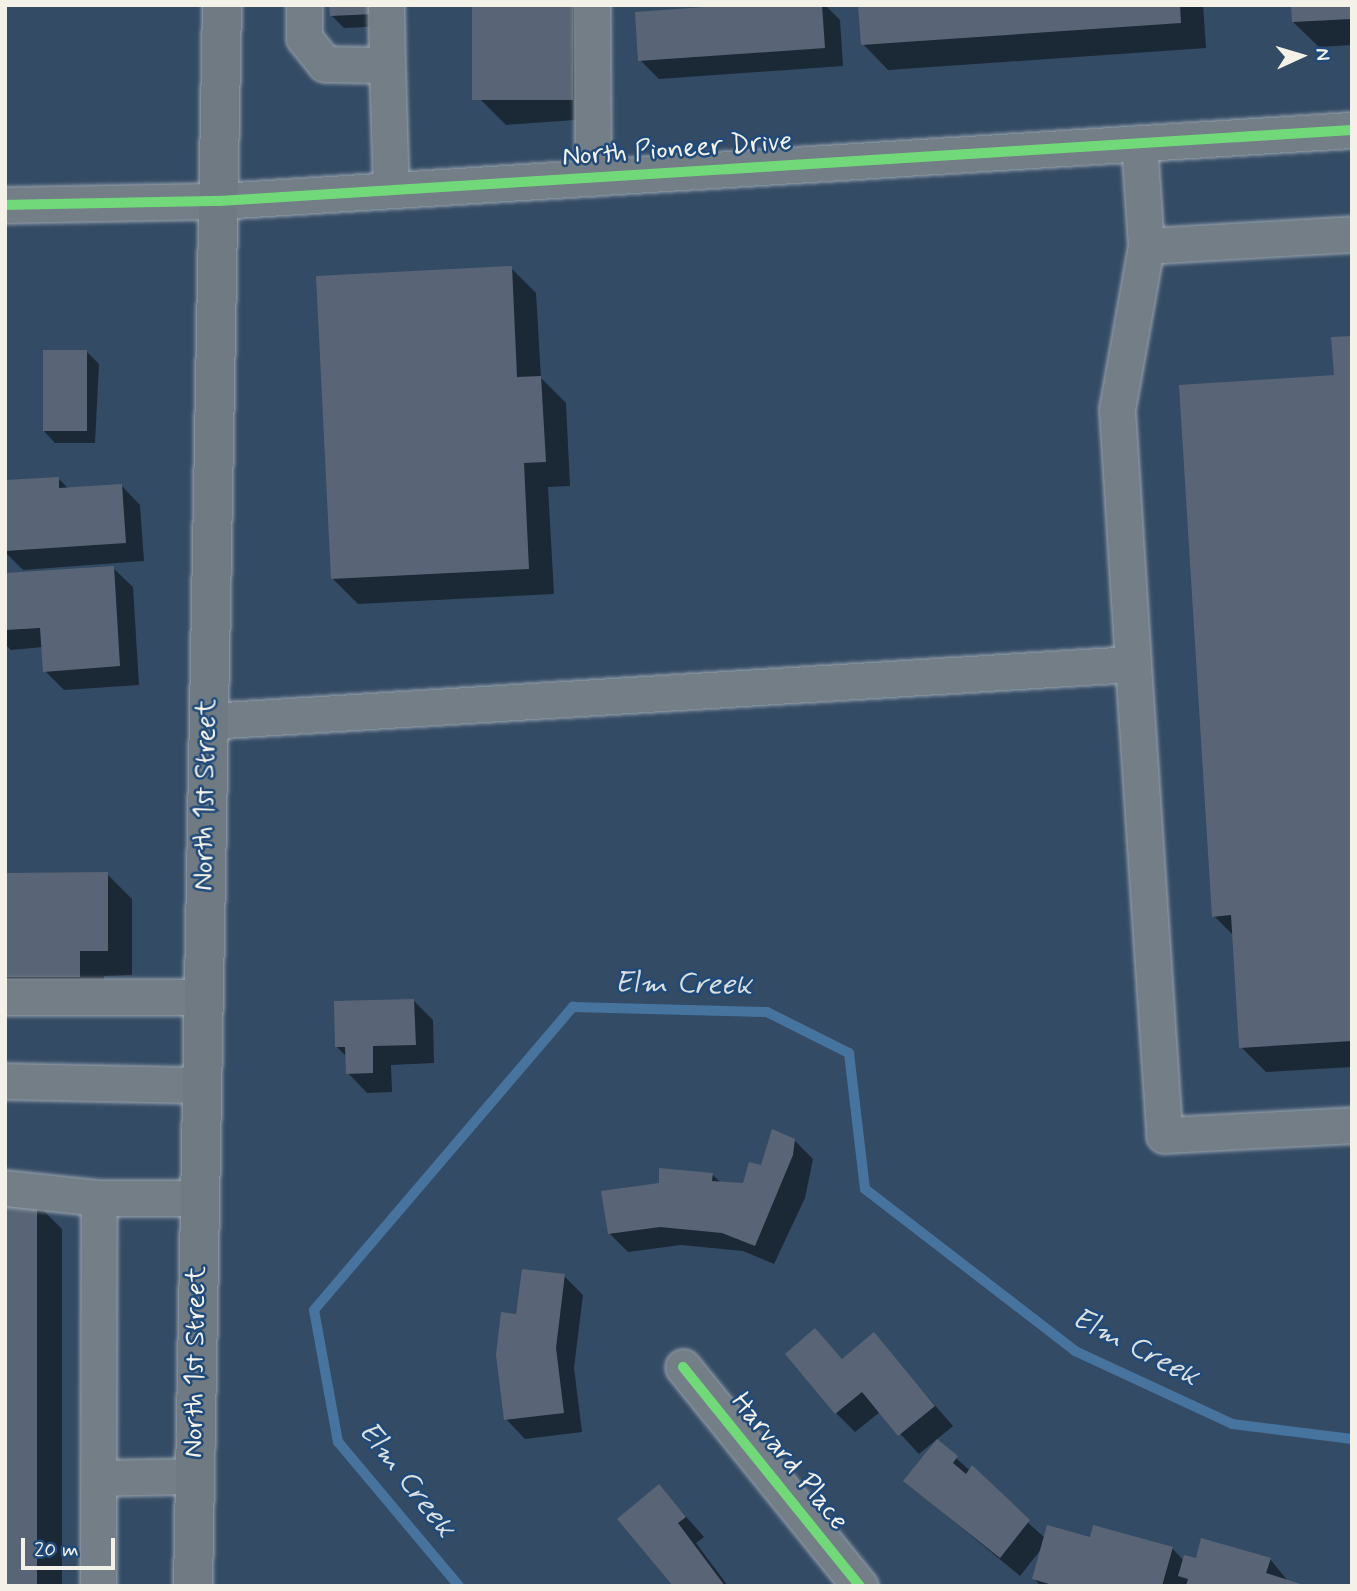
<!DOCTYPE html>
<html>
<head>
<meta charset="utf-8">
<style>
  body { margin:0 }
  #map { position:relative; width:1357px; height:1591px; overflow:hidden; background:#344b65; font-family:Mynerve,sans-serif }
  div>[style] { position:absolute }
  .shadow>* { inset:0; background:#0007 }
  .stream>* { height:10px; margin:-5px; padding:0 5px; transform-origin:5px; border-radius:5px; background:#47749f }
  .building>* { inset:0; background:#596576; transform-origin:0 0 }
  .roads { filter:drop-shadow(0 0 2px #9ba5af) drop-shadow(0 0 2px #9ba5af) }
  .minor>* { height:35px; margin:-17.5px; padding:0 17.5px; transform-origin:17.5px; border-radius:17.5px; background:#737e87 }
  .major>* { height:38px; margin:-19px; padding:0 19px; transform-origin:19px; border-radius:19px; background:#6f7a83 }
  .cycleway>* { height:10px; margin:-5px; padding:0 5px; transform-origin:5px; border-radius:5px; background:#71d979 }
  span { translate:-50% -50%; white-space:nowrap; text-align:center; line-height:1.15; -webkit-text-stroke:5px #1f4a7a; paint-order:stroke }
  .street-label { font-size:28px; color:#f4f1e8 }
  .water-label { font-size:30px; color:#dadfde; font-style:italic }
  .frame { position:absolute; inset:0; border:7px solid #f4f1e8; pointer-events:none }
  .north { position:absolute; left:1266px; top:21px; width:70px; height:70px; -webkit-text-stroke:5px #1f4a7a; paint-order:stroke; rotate:86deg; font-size:19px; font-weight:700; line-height:28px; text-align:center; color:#f4f1e8 }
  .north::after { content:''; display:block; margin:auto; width:24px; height:32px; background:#f4f1e8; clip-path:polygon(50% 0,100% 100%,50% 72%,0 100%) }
  .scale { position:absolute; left:21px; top:1538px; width:94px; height:32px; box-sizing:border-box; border:4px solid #f4f1e8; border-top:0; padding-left:9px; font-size:21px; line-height:24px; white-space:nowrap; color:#f4f1e8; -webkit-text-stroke:5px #1f4a7a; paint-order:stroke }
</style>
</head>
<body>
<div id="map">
  <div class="shadow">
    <i style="clip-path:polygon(385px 5px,386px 26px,344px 28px,331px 15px)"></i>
    <i style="clip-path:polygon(474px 5px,595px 5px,603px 118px,506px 125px,480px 99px)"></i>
    <i style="clip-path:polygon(758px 5px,825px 5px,840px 20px,843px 66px,659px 79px,640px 60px)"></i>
    <i style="clip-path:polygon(860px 5px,1203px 5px,1206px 48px,888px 70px,863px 44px)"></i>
    <i style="clip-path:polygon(1352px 5px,1352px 45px,1319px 47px,1293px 22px)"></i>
    <i style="clip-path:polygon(511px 268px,536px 293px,541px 378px,566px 403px,570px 486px,548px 487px,554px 594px,358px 604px,333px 579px)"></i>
    <i style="clip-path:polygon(1352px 338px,1352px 1067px,1266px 1072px,1241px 1047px,1234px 936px,1214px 916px,1335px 377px)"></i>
    <i style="clip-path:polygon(87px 352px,99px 364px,95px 443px,55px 443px,43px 430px)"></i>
    <i style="clip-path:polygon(58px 478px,69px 489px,121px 485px,140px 505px,144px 561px,23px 570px,5px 552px,5px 482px)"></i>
    <i style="clip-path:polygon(113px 568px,133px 587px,139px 685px,64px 690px,45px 671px,43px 647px,11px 650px,5px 644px,5px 575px)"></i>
    <i style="clip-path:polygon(107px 874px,132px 899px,132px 975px,104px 976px,104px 1001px,5px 1002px,5px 875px)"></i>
    <i style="clip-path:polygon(414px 1001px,433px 1020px,434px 1063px,391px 1065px,392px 1092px,367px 1093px,348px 1073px,347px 1057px,337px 1047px)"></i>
    <i style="clip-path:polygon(794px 1140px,813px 1159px,805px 1198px,774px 1264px,743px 1251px,681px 1245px,628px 1252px,609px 1233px,712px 1174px,722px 1184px,744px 1185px)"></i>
    <i style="clip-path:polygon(36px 1203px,62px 1229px,62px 1586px,5px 1586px)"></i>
    <i style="clip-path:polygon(564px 1276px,583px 1295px,574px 1368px,582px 1432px,525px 1439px,506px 1419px,518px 1315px)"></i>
    <i style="clip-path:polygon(815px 1330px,843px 1360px,874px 1335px,953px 1426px,919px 1454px,880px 1412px,855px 1432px,836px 1413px)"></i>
    <i style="clip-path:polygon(937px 1441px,1045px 1538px,1172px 1548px,1184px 1561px,1270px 1559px,1288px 1581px,1304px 1586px,1041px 1586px,1034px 1579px,1042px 1548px,1020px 1576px,905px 1481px)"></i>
    <i style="clip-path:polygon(659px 1486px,704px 1537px,696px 1543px,728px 1586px,675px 1586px)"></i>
  </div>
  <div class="stream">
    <i style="left:459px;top:1586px;width:188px;rotate:-130deg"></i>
    <i style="left:338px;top:1442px;width:134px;rotate:-100.3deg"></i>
    <i style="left:314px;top:1310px;width:399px;rotate:-49.5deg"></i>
    <i style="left:573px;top:1007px;width:194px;rotate:1.5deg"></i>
    <i style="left:767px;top:1012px;width:92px;rotate:26.6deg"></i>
    <i style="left:849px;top:1053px;width:137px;rotate:83.3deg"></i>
    <i style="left:865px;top:1189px;width:265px;rotate:37.6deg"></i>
    <i style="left:1075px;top:1351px;width:173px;rotate:24.9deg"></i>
    <i style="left:1232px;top:1424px;width:121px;rotate:7.1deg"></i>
  </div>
  <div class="building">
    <i style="clip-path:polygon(329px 5px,374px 5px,374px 14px,330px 16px)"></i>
    <i style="left:472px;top:5px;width:101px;height:95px"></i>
    <i style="clip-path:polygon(733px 5px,822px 5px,825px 48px,638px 61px,635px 12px)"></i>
    <i style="clip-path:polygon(858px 5px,1180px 5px,1181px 23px,861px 45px)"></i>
    <i style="clip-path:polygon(1291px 5px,1352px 5px,1352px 19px,1292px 22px)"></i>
    <i style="clip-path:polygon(512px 266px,517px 377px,541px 376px,546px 462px,524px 463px,529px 569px,331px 579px,316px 276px)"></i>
    <i style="clip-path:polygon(1352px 336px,1352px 1041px,1239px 1048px,1231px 915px,1212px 917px,1179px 385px,1334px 375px,1331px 337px)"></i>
    <i style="left:43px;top:350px;width:44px;height:81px"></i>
    <i style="clip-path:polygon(59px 477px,59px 488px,122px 484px,126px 543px,5px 551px,5px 480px)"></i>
    <i style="clip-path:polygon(114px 566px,120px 666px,43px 672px,40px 628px,5px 630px,5px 573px)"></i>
    <i style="clip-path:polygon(108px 872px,108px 951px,80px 951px,80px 977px,5px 977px,5px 873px)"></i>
    <i style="clip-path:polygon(414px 999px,416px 1045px,373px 1046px,373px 1073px,346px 1074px,345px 1047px,335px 1047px,334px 1001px)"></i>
    <i style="clip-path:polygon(772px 1129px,795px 1139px,793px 1155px,755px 1246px,722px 1233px,660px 1227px,608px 1234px,601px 1191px,659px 1183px,659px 1168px,713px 1173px,712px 1181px,743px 1183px,749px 1162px,761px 1165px)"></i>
    <i style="left:5px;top:1202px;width:32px;height:384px"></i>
    <i style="clip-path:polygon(522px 1269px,565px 1274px,556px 1348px,564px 1413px,504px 1420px,496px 1355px,501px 1312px,516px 1314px)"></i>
    <i style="clip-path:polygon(815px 1328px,842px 1359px,874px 1332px,935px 1406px,898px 1436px,862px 1392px,835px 1414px,785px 1354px)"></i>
    <i style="clip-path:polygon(937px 1439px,958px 1456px,953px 1463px,966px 1474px,972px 1465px,1030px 1520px,1000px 1558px,903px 1481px)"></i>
    <i style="clip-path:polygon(659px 1484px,686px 1517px,678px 1523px,725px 1586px,673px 1586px,617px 1519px)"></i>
    <i style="clip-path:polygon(1047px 1525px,1090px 1537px,1093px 1525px,1173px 1547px,1162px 1586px,1056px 1586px,1032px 1579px)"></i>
    <i style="clip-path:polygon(1201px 1538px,1271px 1558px,1266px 1573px,1307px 1586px,1186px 1586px,1188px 1579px,1178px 1576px,1184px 1555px,1196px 1558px)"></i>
  </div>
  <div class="roads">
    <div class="minor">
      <i style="left:304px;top:5px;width:33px;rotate:90deg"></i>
      <i style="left:304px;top:38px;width:33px;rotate:51deg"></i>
      <i style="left:325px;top:64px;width:62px;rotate:0.9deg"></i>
      <i style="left:387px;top:65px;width:60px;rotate:-91deg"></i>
      <i style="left:592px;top:5px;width:173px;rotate:89.7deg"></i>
      <i style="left:387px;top:65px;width:125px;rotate:88.2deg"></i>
      <i style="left:1139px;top:143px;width:103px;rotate:86.1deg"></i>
      <i style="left:5px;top:205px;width:214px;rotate:-1.1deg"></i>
      <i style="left:219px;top:201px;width:1135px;rotate:-3.59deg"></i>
      <i style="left:1133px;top:664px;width:256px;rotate:-93.6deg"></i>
      <i style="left:1117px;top:409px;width:166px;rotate:-79.9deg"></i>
      <i style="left:1146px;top:246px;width:206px;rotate:-3.3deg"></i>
      <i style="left:208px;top:721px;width:927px;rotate:-3.53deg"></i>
      <i style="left:1133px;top:664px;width:472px;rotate:86.2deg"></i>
      <i style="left:1164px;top:1135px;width:188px;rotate:-3deg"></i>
      <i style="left:5px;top:997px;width:197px"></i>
      <i style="left:5px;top:1081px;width:195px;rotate:1.2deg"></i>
      <i style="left:5px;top:1188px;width:95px;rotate:6.1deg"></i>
      <i style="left:683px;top:1367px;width:282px;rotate:51.1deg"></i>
      <i style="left:99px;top:1478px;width:96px;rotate:-1.2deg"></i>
      <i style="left:98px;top:1586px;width:388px;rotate:-89.9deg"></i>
      <i style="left:99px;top:1198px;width:99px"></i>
    </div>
    <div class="major">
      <i style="left:193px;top:1586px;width:1581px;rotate:-88.95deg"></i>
    </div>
  </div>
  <div class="cycleway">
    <i style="left:5px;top:205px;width:214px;rotate:-1.1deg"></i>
    <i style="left:219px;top:201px;width:1135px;rotate:-3.59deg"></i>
    <i style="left:683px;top:1367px;width:282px;rotate:51.1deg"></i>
  </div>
  <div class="street-label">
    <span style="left:677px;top:150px;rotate:-4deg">North Pioneer Drive</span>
    <span style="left:206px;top:795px;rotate:-89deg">North 1st Street</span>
    <span style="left:196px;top:1362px;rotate:-89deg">North 1st Street</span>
    <span style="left:789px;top:1462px;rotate:51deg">Harvard Place</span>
  </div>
  <div class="water-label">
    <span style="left:683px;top:985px;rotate:1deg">Elm Creek</span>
    <span style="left:1135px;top:1348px;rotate:27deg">Elm Creek</span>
    <span style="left:406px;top:1480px;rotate:52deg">Elm Creek</span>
  </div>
  <div class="frame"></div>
  <div class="north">N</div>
  <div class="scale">20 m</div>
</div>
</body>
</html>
